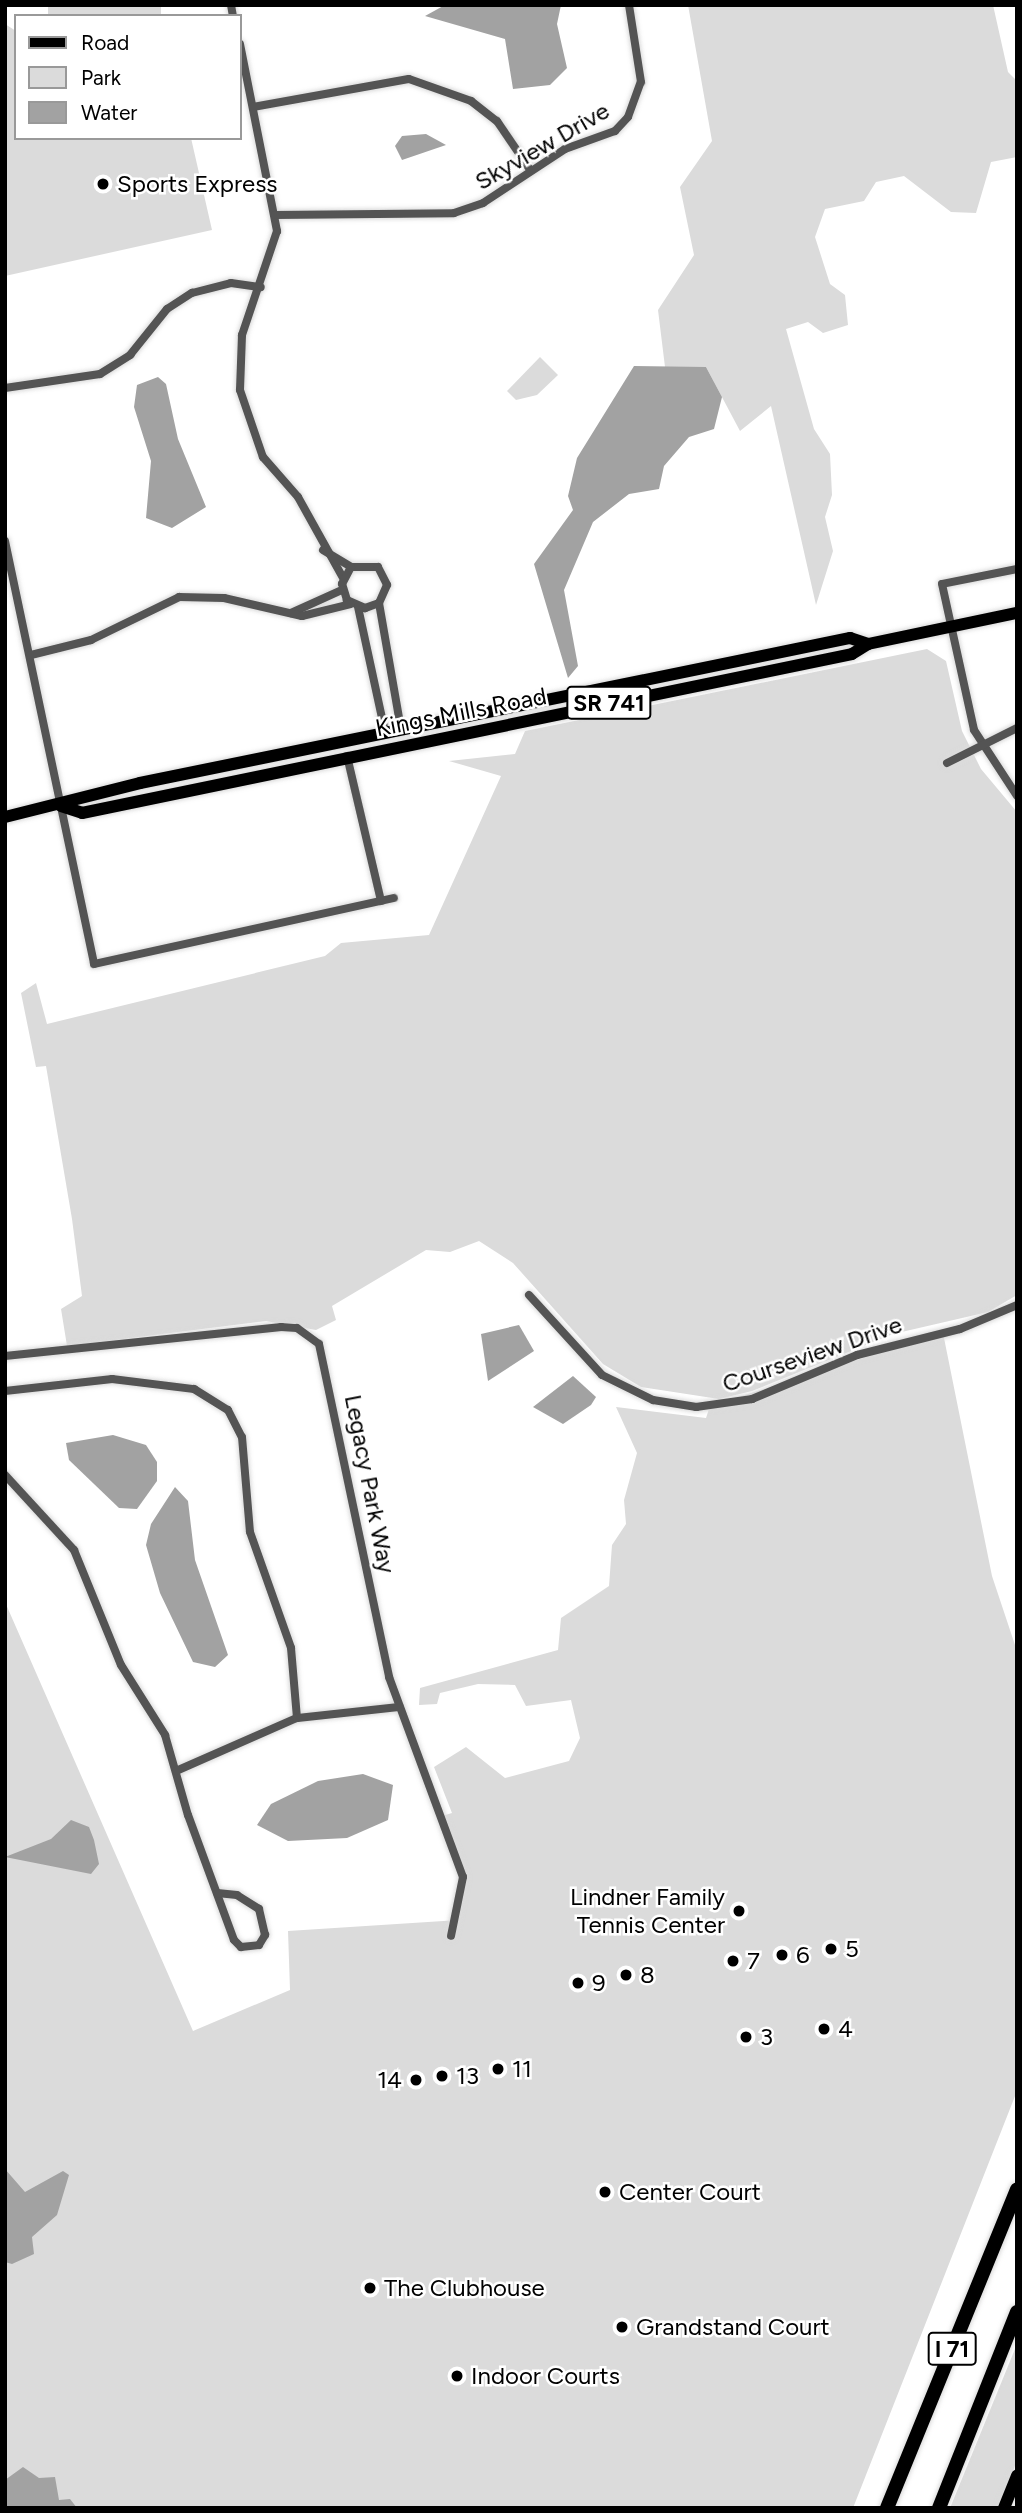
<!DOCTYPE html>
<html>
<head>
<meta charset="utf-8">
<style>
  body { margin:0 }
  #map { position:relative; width:1022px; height:2513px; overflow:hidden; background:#fff; font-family:Figtree,sans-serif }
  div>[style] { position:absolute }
  .green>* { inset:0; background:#dbdbdb; transform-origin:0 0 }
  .water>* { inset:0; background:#a2a2a2 }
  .roads { filter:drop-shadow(0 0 2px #dbdbdb) drop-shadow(0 0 2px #dbdbdb) }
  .minor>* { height:8px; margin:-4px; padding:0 4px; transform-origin:4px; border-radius:4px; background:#545454 }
  .primary>* { height:12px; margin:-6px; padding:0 6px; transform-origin:6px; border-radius:6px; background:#000 }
  .motorway>* { height:14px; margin:-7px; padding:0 7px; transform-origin:7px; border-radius:7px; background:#000 }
  .dots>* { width:19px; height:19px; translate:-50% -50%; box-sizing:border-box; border:4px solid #fff; border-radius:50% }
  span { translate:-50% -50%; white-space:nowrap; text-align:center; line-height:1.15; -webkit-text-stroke:5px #fff; paint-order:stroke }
  .shield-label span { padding:2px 5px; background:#fff; border:2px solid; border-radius:5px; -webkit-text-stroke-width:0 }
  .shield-label { font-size:23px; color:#000; font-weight:700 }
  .street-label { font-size:24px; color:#000 }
  .poi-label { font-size:24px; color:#000 }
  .left { translate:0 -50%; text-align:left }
  .right { translate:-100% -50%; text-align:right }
  .frame { position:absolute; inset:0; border:7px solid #000; pointer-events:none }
  .legend { position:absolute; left:14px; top:14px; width:228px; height:126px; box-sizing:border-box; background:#fff; border:2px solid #999; margin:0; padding:9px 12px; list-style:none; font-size:21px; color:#000 }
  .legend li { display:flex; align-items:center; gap:14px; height:35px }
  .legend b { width:35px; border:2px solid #999 }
</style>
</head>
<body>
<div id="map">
  <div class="green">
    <i style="left:48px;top:5px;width:113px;height:11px"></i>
    <i style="clip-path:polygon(688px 5px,993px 5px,1008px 72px,1017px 81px,1017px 157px,991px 162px,976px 213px,951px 212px,904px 176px,876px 182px,864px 201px,825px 209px,815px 237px,830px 284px,845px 295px,848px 325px,823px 333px,808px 322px,786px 329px,814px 429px,830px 454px,832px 495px,825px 517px,833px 551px,816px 605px,771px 406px,740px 431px,706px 367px,665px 367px,658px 310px,694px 255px,680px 187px,712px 141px)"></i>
    <i style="clip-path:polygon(5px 24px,16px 31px,16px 138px,191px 138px,212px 230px,5px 276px)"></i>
    <i style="clip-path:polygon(540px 357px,558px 375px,537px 395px,516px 400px,507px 391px)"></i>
    <i style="clip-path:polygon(927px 649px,946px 661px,962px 731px,981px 769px,1017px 812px,1017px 1295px,988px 1312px,893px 1334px,752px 1391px,719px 1399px,641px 1387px,603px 1364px,513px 1263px,479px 1241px,450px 1252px,426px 1250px,332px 1306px,336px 1320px,316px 1330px,266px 1321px,67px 1346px,61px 1309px,82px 1296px,72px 1219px,46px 1066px,36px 1067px,21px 993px,36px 983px,47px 1024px,325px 956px,341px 943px,429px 935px,501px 776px,449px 761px,515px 754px,525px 731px)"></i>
    <i style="clip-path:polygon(943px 1333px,992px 1576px,1017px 1651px,1017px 2091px,853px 2508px,5px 2508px,5px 1602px,193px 2031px,290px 1990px,288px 1931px,459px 1920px,463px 1877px,442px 1816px,452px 1813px,434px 1767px,466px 1747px,505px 1778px,569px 1761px,580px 1738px,571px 1700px,526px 1706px,515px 1685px,478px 1684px,440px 1693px,437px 1704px,419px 1705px,420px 1688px,558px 1650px,561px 1618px,609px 1586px,612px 1545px,626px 1524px,624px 1500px,637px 1453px,616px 1407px,706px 1418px,710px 1406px)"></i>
    <i style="clip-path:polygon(1017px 2344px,1017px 2461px,998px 2508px,950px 2508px)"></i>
  </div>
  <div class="water">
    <i style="clip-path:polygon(445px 5px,561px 5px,557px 24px,567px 68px,550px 85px,513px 89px,505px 39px,425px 16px)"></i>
    <i style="clip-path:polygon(426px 134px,446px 145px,402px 160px,395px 146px,402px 136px)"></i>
    <i style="clip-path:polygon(634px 366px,706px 367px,722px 397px,714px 429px,689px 437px,664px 466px,659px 489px,629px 494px,593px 522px,564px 590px,578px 666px,568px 678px,534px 564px,573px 510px,568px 496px,577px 458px)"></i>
    <i style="clip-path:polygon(158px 377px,166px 384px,178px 439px,206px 507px,172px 528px,146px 518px,151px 461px,134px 407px,137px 385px)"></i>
    <i style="clip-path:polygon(519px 1325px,534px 1351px,488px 1381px,481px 1334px)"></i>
    <i style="clip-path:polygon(573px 1376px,596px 1397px,591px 1405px,563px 1424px,533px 1407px)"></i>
    <i style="clip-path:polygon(113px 1435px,146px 1445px,157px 1462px,157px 1481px,137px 1509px,119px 1508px,69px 1460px,66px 1443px)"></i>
    <i style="clip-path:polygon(175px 1487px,188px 1501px,195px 1560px,228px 1655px,215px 1667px,193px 1662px,160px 1593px,146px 1545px,151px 1524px)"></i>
    <i style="clip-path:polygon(363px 1774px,393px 1785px,388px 1820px,347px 1838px,288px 1841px,257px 1825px,271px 1804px,318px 1781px)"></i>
    <i style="clip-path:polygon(71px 1820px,89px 1827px,94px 1840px,99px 1864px,91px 1874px,5px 1857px,51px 1839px)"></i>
    <i style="clip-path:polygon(5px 2169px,25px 2192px,63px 2171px,69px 2175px,57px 2215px,32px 2237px,34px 2254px,12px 2264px,5px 2262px)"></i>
    <i style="clip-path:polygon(23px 2467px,39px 2478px,55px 2477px,59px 2500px,70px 2499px,77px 2508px,5px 2508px,5px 2480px)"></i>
  </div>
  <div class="roads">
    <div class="minor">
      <i style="left:231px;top:5px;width:11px;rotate:80deg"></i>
      <i style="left:240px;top:44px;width:191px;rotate:78.8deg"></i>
      <i style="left:277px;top:231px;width:110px;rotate:108.6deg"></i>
      <i style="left:242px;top:335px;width:55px;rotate:92.1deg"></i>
      <i style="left:240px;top:390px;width:71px;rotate:71.1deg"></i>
      <i style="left:263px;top:457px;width:53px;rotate:48.8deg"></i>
      <i style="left:298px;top:497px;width:93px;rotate:60.9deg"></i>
      <i style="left:253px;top:107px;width:158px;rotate:-10.2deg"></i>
      <i style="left:409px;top:79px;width:66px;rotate:19.5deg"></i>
      <i style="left:471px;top:101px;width:33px;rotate:38deg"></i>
      <i style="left:497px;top:121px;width:60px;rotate:55.8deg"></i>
      <i style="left:275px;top:215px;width:179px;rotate:-0.6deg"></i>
      <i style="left:454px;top:213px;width:31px;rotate:-19deg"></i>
      <i style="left:483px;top:203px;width:98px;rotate:-33.4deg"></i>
      <i style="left:565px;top:149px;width:53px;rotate:-19.8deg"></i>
      <i style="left:615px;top:131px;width:19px;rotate:-47deg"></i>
      <i style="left:628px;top:117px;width:37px;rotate:-70deg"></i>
      <i style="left:641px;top:82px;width:78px;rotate:-98.9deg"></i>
      <i style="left:5px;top:388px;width:96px;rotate:-8.4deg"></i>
      <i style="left:100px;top:374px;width:36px;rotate:-32deg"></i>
      <i style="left:130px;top:355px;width:59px;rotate:-51.2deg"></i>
      <i style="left:167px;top:309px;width:30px;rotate:-33deg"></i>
      <i style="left:192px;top:293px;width:40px;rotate:-14.4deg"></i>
      <i style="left:231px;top:283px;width:30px;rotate:8deg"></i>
      <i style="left:5px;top:541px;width:432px;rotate:78.1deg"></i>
      <i style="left:94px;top:964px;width:307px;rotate:-12.4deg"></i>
      <i style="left:323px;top:550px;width:33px;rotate:31deg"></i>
      <i style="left:351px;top:567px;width:27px"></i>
      <i style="left:378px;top:567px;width:20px;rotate:63deg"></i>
      <i style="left:387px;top:585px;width:20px;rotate:114deg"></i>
      <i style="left:379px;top:603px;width:15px;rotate:160deg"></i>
      <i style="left:365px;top:608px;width:20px;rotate:-156deg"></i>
      <i style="left:347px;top:600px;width:17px;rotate:-107deg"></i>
      <i style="left:342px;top:584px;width:19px;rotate:-62deg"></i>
      <i style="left:1017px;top:569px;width:76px;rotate:168.7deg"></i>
      <i style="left:942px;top:584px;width:149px;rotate:77.6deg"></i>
      <i style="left:974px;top:730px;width:79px;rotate:56.9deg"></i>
      <i style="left:379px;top:603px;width:128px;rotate:80.1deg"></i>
      <i style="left:358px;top:607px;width:128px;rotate:77.8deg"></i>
      <i style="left:291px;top:613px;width:56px;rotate:-24.3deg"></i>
      <i style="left:31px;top:655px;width:62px;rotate:-14deg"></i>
      <i style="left:91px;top:640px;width:98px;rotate:-26deg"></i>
      <i style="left:179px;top:597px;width:45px;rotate:1.3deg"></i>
      <i style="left:224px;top:598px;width:80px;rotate:13deg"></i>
      <i style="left:302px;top:616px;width:50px;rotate:-13.8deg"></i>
      <i style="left:347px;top:756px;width:149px;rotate:76.8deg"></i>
      <i style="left:947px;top:763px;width:78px;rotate:-26.6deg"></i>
      <i style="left:529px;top:1295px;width:108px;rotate:47.6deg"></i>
      <i style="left:602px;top:1375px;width:57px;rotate:26.1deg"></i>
      <i style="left:653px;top:1400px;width:44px;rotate:9.2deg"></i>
      <i style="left:696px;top:1407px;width:57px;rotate:-8.1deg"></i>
      <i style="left:752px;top:1399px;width:114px;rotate:-22.7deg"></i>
      <i style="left:857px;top:1355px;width:106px;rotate:-14.2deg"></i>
      <i style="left:960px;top:1329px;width:62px;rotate:-22.8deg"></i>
      <i style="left:5px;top:1356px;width:278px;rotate:-6deg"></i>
      <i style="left:281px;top:1327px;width:16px;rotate:4deg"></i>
      <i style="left:297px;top:1328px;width:27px;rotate:36deg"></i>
      <i style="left:319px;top:1344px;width:340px;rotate:78.1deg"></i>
      <i style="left:389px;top:1677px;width:213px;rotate:69.7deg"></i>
      <i style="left:463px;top:1877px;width:60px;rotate:101.5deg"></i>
      <i style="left:5px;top:1391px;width:108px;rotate:-6.4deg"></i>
      <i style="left:112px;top:1379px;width:83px;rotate:7deg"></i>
      <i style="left:194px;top:1389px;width:40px;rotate:32deg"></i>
      <i style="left:228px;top:1410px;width:30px;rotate:63deg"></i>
      <i style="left:242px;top:1437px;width:95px;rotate:85.2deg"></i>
      <i style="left:250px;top:1532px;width:123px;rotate:70.5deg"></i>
      <i style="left:291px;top:1648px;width:70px;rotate:85.1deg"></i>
      <i style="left:5px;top:1475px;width:102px;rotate:47.4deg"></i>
      <i style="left:74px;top:1550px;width:124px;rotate:67.8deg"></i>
      <i style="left:121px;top:1665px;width:83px;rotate:57.8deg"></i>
      <i style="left:165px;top:1735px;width:83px;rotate:74deg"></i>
      <i style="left:188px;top:1815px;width:133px;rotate:69.8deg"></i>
      <i style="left:234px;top:1940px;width:10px;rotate:45deg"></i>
      <i style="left:241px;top:1947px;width:18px;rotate:-6deg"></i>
      <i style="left:259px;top:1945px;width:12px;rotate:-59deg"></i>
      <i style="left:265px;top:1935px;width:27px;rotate:-103deg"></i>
      <i style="left:259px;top:1909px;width:26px;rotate:-148deg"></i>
      <i style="left:237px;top:1895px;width:20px;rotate:-174deg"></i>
      <i style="left:176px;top:1771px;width:132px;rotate:-23.7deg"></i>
      <i style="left:297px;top:1718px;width:103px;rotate:-6.2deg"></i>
    </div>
    <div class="primary">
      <i style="left:61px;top:806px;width:22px;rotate:18deg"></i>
      <i style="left:82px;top:813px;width:786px;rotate:-11.67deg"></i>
      <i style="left:852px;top:654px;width:19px;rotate:-32deg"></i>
      <i style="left:868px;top:644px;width:152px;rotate:-11.8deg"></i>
      <i style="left:5px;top:817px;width:139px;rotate:-14.1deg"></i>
      <i style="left:140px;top:783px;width:725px;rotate:-11.54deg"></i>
      <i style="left:850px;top:638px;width:19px;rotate:18deg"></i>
      <i style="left:1004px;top:2508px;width:35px;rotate:-68deg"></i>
    </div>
    <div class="motorway">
      <i style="left:887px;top:2508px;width:344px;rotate:-67.8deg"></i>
      <i style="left:939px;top:2508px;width:211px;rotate:-68.3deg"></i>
    </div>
  </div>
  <div class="dots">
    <i style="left:103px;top:184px;background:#000"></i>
    <i style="left:739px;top:1911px;background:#000"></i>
    <i style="left:831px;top:1949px;background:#000"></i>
    <i style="left:782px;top:1955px;background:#000"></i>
    <i style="left:733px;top:1961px;background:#000"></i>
    <i style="left:626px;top:1975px;background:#000"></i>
    <i style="left:578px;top:1983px;background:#000"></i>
    <i style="left:824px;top:2029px;background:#000"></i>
    <i style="left:746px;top:2037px;background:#000"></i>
    <i style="left:498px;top:2069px;background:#000"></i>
    <i style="left:442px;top:2076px;background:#000"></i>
    <i style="left:416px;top:2080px;background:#000"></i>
    <i style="left:605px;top:2192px;background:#000"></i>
    <i style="left:370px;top:2288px;background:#000"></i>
    <i style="left:622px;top:2327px;background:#000"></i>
    <i style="left:457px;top:2376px;background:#000"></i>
  </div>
  <div class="shield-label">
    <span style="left:609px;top:703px">SR 741</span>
    <span style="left:952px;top:2349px">I 71</span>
  </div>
  <div class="street-label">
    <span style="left:542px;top:146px;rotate:-30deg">Skyview Drive</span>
    <span style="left:461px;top:712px;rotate:-11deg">Kings Mills Road</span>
    <span style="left:812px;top:1354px;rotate:-19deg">Courseview Drive</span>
    <span style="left:370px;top:1484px;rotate:79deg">Legacy Park Way</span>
  </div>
  <div class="poi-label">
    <span class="left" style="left:117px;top:184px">Sports Express</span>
    <span class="right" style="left:725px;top:1911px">Lindner Family<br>Tennis Center</span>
    <span class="left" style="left:845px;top:1949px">5</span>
    <span class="left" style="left:796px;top:1955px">6</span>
    <span class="left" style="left:747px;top:1961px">7</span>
    <span class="left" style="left:640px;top:1975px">8</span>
    <span class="left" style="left:592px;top:1983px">9</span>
    <span class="left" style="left:838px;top:2029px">4</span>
    <span class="left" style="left:760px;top:2037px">3</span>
    <span class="left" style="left:512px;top:2069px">11</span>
    <span class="left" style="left:456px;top:2076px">13</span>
    <span class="right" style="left:402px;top:2080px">14</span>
    <span class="left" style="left:619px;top:2192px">Center Court</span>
    <span class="left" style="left:384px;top:2288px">The Clubhouse</span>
    <span class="left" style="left:636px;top:2327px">Grandstand Court</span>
    <span class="left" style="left:471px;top:2376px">Indoor Courts</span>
  </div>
  <div class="frame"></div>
  <ul class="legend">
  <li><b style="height:9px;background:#000"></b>Road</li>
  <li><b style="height:19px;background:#dbdbdb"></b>Park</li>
  <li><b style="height:19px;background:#a2a2a2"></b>Water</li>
  </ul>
</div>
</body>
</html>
